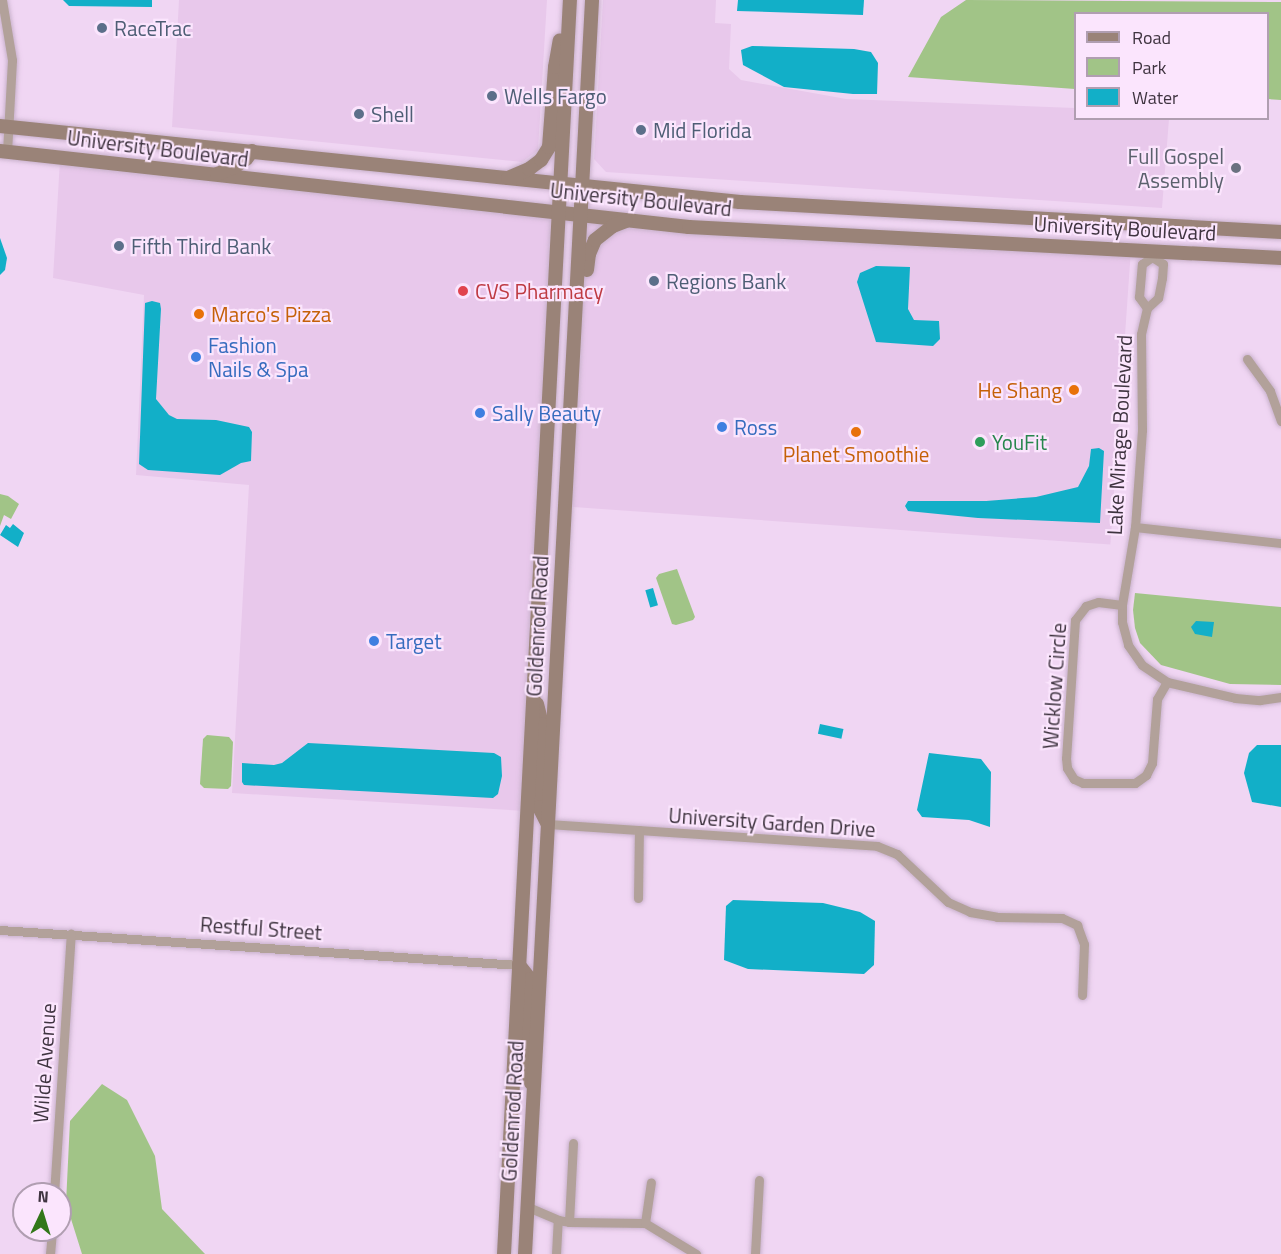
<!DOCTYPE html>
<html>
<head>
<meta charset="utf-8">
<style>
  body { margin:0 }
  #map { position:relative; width:1281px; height:1254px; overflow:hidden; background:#f0d6f3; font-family:"Titillium Web",sans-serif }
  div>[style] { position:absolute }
  .built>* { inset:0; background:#e8c8eb; transform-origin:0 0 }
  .green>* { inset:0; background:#a1c487 }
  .water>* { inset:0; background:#12afc8; transform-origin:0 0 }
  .roads { filter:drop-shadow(0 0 2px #c9b2cc) drop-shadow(0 0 2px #c9b2cc) }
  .street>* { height:9px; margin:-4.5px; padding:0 4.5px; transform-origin:4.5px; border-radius:4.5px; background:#b2a19a }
  .secondary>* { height:14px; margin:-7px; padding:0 7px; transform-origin:7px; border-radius:7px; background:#9a8378 }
  .dots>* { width:16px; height:16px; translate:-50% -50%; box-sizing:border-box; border:3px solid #fbe5fd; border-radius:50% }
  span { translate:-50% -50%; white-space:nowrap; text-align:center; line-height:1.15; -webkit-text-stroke:4.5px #fbe5fd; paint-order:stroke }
  .service-label { font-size:21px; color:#4e5e75 }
  .left { translate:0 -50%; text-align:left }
  .street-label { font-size:21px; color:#3f3440 }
  .worship-label { font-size:21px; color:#5b616d }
  .right { translate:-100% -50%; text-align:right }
  .health-label { font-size:21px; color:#be3a42 }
  .food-label { font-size:21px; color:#c56008 }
  .shop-label { font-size:21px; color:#366cbe }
  .leisure-label { font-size:21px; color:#27864d }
  .legend { position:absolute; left:1074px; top:12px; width:195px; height:108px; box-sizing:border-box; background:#fbe5fd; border:2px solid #b09eb1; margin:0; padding:8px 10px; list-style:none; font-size:18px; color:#3f3440 }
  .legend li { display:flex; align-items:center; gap:12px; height:30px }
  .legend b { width:30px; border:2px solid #b09eb1 }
  .north { position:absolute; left:12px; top:1182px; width:60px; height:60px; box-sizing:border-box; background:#fbe5fd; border:2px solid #b09eb1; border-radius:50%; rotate:4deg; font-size:16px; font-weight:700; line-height:24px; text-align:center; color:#3f3440 }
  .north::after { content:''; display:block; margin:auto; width:21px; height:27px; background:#327719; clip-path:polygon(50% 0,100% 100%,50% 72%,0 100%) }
</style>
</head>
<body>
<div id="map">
  <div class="built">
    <i style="clip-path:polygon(179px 0,547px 0,538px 150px,522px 162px,172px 127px)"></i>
    <i style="clip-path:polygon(603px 0,716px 0,715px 23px,731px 24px,729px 69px,741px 80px,846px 99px,1075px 108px,1076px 118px,1169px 119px,1162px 208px,606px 172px,594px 159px)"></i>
    <i style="clip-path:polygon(60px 160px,557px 213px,525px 811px,232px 793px,249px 485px,136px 475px,144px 295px,53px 278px)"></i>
    <i style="left:583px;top:216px;width:549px;height:291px;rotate:4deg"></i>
  </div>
  <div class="green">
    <i style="clip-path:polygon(966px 0,1281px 2px,1281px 100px,1268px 99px,1268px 14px,1076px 14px,1075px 89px,908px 77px,941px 17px)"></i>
    <i style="clip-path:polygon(0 494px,8px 496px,19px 504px,11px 519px,4px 515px,0 526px)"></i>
    <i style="clip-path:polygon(677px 569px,695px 617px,693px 620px,676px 625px,672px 624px,656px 578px,659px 574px)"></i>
    <i style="clip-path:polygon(1135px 593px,1281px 607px,1281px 685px,1230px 684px,1161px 665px,1140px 643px,1135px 628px,1133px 610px)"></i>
    <i style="clip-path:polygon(207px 735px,229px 737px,233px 742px,231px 786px,228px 789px,204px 788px,200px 784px,203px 739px)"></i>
    <i style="clip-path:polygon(102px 1084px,127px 1100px,155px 1156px,162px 1209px,205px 1254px,82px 1254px,66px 1203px,70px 1121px)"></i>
  </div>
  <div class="water">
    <i style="clip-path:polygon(63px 0,152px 0,152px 7px,69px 6px)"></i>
    <i style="clip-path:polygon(738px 0,864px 0,863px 15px,737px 11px)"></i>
    <i style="clip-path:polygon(752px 46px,854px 49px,871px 52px,878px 63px,877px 94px,853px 94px,784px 87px,743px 65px,741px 50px)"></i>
    <i style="clip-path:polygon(0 238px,7px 258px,5px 270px,0 275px)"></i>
    <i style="clip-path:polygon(876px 266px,910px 267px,908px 309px,914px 320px,939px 321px,940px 339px,933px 346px,876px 342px,857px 282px,860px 273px)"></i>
    <i style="clip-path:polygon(152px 301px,160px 303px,161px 309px,156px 399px,169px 415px,177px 419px,216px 420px,249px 427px,252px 432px,251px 461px,241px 463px,220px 475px,148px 470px,139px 464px,145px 303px)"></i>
    <i style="clip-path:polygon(1099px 448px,1104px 451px,1100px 523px,978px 518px,908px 511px,905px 506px,908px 501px,986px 501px,1036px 497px,1078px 487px,1089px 466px,1091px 449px)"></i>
    <i style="clip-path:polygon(13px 524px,24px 533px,18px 547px,0 535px,6px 525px,10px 528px)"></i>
    <i style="left:653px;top:588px;width:18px;height:8px;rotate:74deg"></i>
    <i style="clip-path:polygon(1196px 621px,1214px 622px,1212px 637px,1195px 634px,1191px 627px)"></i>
    <i style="left:820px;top:724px;width:24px;height:10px;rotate:12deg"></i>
    <i style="clip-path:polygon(308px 743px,494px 753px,501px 757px,502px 776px,498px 794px,493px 798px,244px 785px,242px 782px,242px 763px,274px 765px,282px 763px)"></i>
    <i style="clip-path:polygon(1257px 745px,1281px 745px,1281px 807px,1252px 802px,1244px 773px,1249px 753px)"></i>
    <i style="clip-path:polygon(929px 753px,981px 759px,991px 772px,990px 827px,969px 820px,922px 817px,917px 810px)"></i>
    <i style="clip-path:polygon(733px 900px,823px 903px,860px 912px,875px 921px,874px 965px,864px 974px,748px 969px,724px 960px,726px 906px)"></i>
  </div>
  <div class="roads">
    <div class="street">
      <i style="left:2px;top:0;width:61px;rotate:80.5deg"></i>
      <i style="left:12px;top:60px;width:91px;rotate:93.1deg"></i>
      <i style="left:1152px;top:257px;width:13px;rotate:32deg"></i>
      <i style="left:1163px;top:264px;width:14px;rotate:94deg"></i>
      <i style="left:1162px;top:278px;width:20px;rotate:101deg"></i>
      <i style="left:1158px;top:298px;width:15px;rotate:138deg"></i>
      <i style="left:1147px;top:308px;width:27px;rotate:103deg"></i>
      <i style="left:1141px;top:334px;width:96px;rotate:89.4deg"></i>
      <i style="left:1142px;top:430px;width:97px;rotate:94.1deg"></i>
      <i style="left:1135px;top:527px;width:79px;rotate:99.5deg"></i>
      <i style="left:1122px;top:605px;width:17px;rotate:90deg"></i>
      <i style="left:1122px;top:622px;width:24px;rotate:75deg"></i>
      <i style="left:1128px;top:645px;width:24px;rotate:55deg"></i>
      <i style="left:1142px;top:665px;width:30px;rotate:34deg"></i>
      <i style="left:1167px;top:682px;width:70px;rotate:13.2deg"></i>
      <i style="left:1235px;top:698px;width:25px;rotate:5deg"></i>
      <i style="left:1260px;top:700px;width:21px;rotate:-8deg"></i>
      <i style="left:1147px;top:308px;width:14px;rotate:-126deg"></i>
      <i style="left:1139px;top:297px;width:33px;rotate:-85deg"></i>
      <i style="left:1142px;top:264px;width:12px;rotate:-35deg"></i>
      <i style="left:1247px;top:359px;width:39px;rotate:54deg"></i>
      <i style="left:1270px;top:391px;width:32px;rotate:70deg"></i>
      <i style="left:1135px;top:527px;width:147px;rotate:6.3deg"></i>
      <i style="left:1122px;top:605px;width:24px;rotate:-173deg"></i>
      <i style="left:1098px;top:602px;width:13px;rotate:162deg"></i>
      <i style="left:1086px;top:606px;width:18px;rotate:128deg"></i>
      <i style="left:1075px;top:620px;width:138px;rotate:93.7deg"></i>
      <i style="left:1066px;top:758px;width:10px;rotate:84deg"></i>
      <i style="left:1067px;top:768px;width:13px;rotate:58deg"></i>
      <i style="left:1074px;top:779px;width:10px;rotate:24deg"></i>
      <i style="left:1083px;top:783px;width:52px"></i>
      <i style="left:1135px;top:783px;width:14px;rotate:-36deg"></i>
      <i style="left:1146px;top:775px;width:13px;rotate:-63deg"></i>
      <i style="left:1152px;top:763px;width:64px;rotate:-85.5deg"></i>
      <i style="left:1157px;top:699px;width:20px;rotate:-60deg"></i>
      <i style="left:548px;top:824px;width:330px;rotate:3.8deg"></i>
      <i style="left:877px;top:846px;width:22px;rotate:22deg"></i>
      <i style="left:897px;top:854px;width:70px;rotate:43.3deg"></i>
      <i style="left:948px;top:902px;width:24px;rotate:24deg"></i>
      <i style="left:970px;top:912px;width:27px;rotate:10deg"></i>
      <i style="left:997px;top:917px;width:65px;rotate:0.9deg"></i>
      <i style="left:1062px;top:918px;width:17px;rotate:25deg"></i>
      <i style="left:1077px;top:925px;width:20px;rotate:70deg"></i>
      <i style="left:1084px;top:944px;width:51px;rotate:92.2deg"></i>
      <i style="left:638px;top:898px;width:68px;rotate:-89.2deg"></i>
      <i style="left:0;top:930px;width:520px;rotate:3.86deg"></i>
      <i style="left:54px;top:1194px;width:261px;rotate:-86.3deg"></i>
      <i style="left:528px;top:1207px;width:33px;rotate:23deg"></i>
      <i style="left:558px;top:1220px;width:11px;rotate:10deg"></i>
      <i style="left:569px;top:1222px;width:76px;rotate:0.8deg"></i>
      <i style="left:645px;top:1223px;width:60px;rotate:31.3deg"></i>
      <i style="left:569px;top:1222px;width:79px;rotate:-87.1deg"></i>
      <i style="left:645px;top:1223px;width:41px;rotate:-81.7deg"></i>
      <i style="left:50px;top:1254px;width:24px;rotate:-85deg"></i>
      <i style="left:556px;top:1254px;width:34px;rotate:-87deg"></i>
      <i style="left:755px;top:1254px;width:74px;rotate:-86.9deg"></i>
    </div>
    <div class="secondary">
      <i style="left:0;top:126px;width:744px;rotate:5.86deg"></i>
      <i style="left:740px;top:202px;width:542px;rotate:3.17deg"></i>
      <i style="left:0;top:151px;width:693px;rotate:6.29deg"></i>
      <i style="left:689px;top:227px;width:593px;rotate:3deg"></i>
      <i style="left:217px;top:174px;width:17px;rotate:-21deg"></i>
      <i style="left:233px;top:168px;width:16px;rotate:-35deg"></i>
      <i style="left:246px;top:159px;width:10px;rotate:-53deg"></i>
      <i style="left:508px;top:178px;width:23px;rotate:-23deg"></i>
      <i style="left:529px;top:169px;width:15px;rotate:-37deg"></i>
      <i style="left:541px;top:160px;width:15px;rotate:-58deg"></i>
      <i style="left:549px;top:147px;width:80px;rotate:-85.7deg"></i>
      <i style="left:555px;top:67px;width:27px;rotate:-80deg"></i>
      <i style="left:587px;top:270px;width:16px;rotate:-83deg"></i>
      <i style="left:589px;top:254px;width:15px;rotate:-67deg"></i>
      <i style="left:595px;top:240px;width:23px;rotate:-38deg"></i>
      <i style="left:613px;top:226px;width:14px;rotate:-21deg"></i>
      <i style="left:537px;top:704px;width:21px;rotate:76deg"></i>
      <i style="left:542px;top:724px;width:83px;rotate:92.1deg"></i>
      <i style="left:539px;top:807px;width:18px;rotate:63deg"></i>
      <i style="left:519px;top:965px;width:18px;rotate:52deg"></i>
      <i style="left:530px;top:979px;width:83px;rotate:93.4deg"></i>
      <i style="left:525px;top:1062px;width:22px;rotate:74deg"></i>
      <i style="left:504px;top:1254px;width:1256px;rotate:-86.99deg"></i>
      <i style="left:525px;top:1254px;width:1256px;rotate:-86.94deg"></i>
    </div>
  </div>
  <div class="dots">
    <i style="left:102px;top:28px;background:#5c6f8a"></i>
    <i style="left:492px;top:96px;background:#5c6f8a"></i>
    <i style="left:359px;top:114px;background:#5c6f8a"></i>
    <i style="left:641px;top:130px;background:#5c6f8a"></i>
    <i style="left:1236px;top:168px;background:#6b7280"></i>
    <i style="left:119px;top:246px;background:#5c6f8a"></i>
    <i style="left:654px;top:281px;background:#5c6f8a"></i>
    <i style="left:463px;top:291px;background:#e0444e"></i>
    <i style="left:199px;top:314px;background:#e8710a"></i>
    <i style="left:196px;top:357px;background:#3f7fe0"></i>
    <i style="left:1074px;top:390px;background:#e8710a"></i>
    <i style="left:480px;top:413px;background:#3f7fe0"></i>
    <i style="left:722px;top:427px;background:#3f7fe0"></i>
    <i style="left:856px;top:432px;background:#e8710a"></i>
    <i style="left:980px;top:442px;background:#2e9e5b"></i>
    <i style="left:374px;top:641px;background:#3f7fe0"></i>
  </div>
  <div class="service-label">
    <span class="left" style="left:114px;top:28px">RaceTrac</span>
    <span class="left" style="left:504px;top:96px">Wells Fargo</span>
    <span class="left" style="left:371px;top:114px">Shell</span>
    <span class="left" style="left:653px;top:130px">Mid Florida</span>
    <span class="left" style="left:131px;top:246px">Fifth Third Bank</span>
    <span class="left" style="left:666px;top:281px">Regions Bank</span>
  </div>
  <div class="street-label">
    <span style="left:158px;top:148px;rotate:7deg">University Boulevard</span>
    <span style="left:641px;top:199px;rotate:6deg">University Boulevard</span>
    <span style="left:1125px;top:228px;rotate:3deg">University Boulevard</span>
    <span style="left:1119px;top:435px;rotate:-87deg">Lake Mirage Boulevard</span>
    <span style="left:537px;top:626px;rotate:-87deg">Goldenrod Road</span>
    <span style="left:1054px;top:686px;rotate:-86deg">Wicklow Circle</span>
    <span style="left:772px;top:822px;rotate:4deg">University Garden Drive</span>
    <span style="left:261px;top:928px;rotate:4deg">Restful Street</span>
    <span style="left:44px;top:1063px;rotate:-86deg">Wilde Avenue</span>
    <span style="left:512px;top:1111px;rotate:-87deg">Goldenrod Road</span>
  </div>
  <div class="worship-label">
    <span class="right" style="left:1224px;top:168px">Full Gospel<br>Assembly</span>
  </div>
  <div class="health-label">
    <span class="left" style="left:475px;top:291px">CVS Pharmacy</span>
  </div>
  <div class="food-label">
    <span class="left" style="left:211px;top:314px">Marco's Pizza</span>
    <span class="right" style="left:1062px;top:390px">He Shang</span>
    <span style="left:856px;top:454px">Planet Smoothie</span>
  </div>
  <div class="shop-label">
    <span class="left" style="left:208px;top:357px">Fashion<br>Nails &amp; Spa</span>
    <span class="left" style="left:492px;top:413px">Sally Beauty</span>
    <span class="left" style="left:734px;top:427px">Ross</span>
    <span class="left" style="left:386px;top:641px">Target</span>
  </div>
  <div class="leisure-label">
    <span class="left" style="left:992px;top:442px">YouFit</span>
  </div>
  <ul class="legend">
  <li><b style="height:8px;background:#9a8378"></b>Road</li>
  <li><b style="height:16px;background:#a1c487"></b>Park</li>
  <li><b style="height:16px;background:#12afc8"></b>Water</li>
  </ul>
  <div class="north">N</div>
</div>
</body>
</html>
